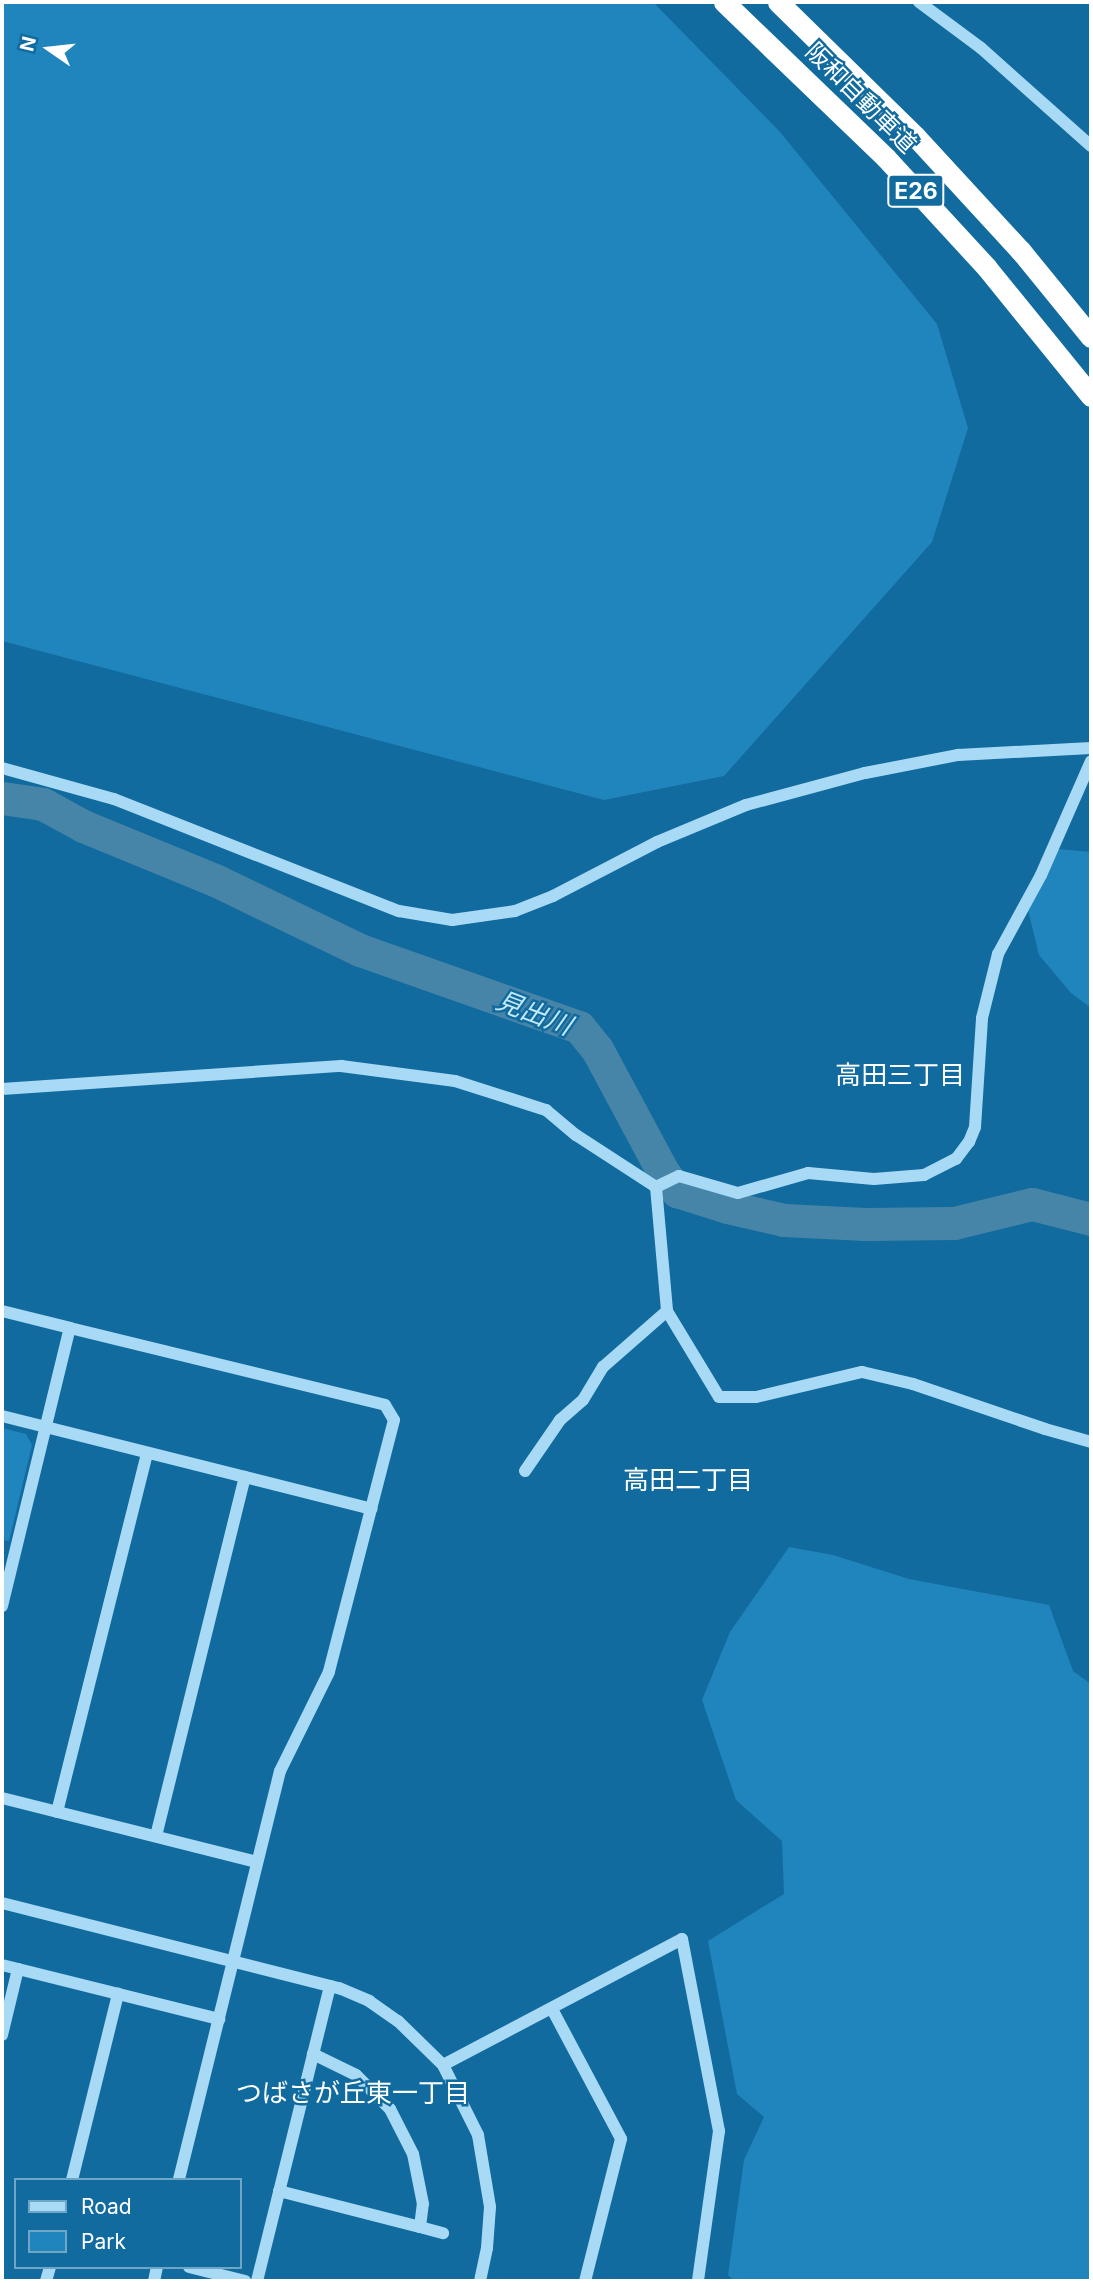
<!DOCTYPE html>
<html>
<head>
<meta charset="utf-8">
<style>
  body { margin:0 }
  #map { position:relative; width:1093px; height:2283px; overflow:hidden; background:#116b9f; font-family:Inter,"Noto Sans JP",sans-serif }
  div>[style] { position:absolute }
  .green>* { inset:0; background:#1f85bc }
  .river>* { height:33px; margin:-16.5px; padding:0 16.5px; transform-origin:16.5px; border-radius:16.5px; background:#4785a8 }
  .minor>* { height:12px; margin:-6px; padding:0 6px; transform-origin:6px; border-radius:6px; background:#a8daf5 }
  .highway>* { height:21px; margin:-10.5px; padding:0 10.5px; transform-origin:10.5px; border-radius:10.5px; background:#fff }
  span { translate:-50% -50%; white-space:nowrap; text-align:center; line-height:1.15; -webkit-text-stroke:5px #116b9f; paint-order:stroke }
  .shield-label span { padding:2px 5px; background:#116b9f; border:2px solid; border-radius:5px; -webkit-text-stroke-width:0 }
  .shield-label { font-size:23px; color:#fff; font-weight:700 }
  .street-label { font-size:24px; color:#fff }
  .water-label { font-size:26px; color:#c3e9fc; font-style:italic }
  .neighbourhood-label { font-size:26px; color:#fff }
  .frame { position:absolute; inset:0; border:4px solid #fff; pointer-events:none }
  .legend { position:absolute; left:14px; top:2178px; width:228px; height:91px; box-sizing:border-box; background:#116b9f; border:2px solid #70a6c5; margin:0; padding:9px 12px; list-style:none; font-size:21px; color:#fff }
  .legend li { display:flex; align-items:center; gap:14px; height:35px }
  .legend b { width:35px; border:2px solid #70a6c5 }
  .north { position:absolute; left:14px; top:14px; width:70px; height:70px; -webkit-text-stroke:5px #116b9f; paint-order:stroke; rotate:284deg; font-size:19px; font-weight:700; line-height:28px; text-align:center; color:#fff }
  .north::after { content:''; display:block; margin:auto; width:24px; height:32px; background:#fff; clip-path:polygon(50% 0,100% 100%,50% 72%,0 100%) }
</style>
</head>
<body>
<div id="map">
  <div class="green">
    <i style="clip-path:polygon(2px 2px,653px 2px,780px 132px,937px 324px,968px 428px,932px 542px,724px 776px,604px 800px,2px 641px)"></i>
    <i style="clip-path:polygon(1058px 849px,1091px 852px,1091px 1008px,1071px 993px,1039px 955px,1028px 910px)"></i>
    <i style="clip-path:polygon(2px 1428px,26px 1434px,32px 1445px,9px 1541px,2px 1540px)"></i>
    <i style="clip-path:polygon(789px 1547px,833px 1555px,909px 1579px,1049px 1605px,1073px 1671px,1091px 1684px,1091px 2281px,734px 2281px,728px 2275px,744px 2160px,764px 2117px,737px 2094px,708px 1941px,784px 1894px,782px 1841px,736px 1800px,702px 1700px,730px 1632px)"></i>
  </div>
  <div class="river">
    <i style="left:2px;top:798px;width:41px;rotate:8.3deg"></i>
    <i style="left:43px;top:804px;width:46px;rotate:28.8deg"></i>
    <i style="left:83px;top:826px;width:145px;rotate:22.3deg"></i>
    <i style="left:217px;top:881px;width:159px;rotate:25.8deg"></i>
    <i style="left:360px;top:950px;width:232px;rotate:19.4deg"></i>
    <i style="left:579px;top:1027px;width:28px;rotate:51deg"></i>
    <i style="left:597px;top:1049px;width:140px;rotate:61.8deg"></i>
    <i style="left:663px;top:1172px;width:24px;rotate:54deg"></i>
    <i style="left:677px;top:1191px;width:52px;rotate:17.7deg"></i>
    <i style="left:727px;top:1207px;width:58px;rotate:12.8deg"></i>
    <i style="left:784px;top:1220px;width:81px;rotate:2.8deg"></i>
    <i style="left:865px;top:1224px;width:89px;rotate:-0.6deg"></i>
    <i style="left:954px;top:1223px;width:80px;rotate:-13.7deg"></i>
    <i style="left:1032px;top:1204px;width:61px;rotate:14.3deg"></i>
  </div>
  <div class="minor">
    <i style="left:919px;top:2px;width:77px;rotate:36.6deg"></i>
    <i style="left:981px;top:48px;width:147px;rotate:41.7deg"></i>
    <i style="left:2px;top:768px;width:116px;rotate:15.5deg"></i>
    <i style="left:114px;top:799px;width:306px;rotate:21.5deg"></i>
    <i style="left:399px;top:911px;width:54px;rotate:9.6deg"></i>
    <i style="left:452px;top:920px;width:64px;rotate:-8.1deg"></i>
    <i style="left:515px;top:911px;width:41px;rotate:-21.5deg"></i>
    <i style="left:553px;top:896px;width:117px;rotate:-27.4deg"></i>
    <i style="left:657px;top:842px;width:96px;rotate:-22.6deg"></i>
    <i style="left:746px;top:805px;width:123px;rotate:-15.1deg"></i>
    <i style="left:865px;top:773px;width:95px;rotate:-11deg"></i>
    <i style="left:958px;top:755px;width:133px;rotate:-3deg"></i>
    <i style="left:2px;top:1089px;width:340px;rotate:-3.9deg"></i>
    <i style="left:341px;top:1066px;width:115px;rotate:7.5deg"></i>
    <i style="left:455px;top:1081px;width:96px;rotate:17.7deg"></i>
    <i style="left:546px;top:1110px;width:39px;rotate:40deg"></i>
    <i style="left:576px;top:1135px;width:95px;rotate:33deg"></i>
    <i style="left:656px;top:1187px;width:25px;rotate:-26deg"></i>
    <i style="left:679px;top:1176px;width:61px;rotate:16.1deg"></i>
    <i style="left:738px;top:1193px;width:73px;rotate:-15.9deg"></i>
    <i style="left:808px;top:1173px;width:66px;rotate:5.2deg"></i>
    <i style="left:874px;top:1179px;width:50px;rotate:-4.6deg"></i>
    <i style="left:924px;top:1175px;width:36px;rotate:-27deg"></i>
    <i style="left:956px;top:1159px;width:21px;rotate:-53deg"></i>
    <i style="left:969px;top:1142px;width:16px;rotate:-68deg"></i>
    <i style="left:975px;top:1127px;width:109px;rotate:-86.3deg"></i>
    <i style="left:982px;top:1018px;width:66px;rotate:-76deg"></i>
    <i style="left:998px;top:954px;width:90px;rotate:-61.4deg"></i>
    <i style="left:1041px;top:875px;width:124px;rotate:-66.3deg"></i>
    <i style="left:656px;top:1187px;width:124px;rotate:84.9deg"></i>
    <i style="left:667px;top:1311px;width:100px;rotate:58.8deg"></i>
    <i style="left:719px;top:1397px;width:37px"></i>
    <i style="left:756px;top:1397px;width:109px;rotate:-13.3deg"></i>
    <i style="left:862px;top:1372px;width:52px;rotate:13.2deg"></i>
    <i style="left:913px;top:1384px;width:139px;rotate:18.8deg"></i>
    <i style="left:1045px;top:1429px;width:48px;rotate:15.8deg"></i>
    <i style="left:2px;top:1311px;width:70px;rotate:14deg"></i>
    <i style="left:2px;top:1416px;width:381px;rotate:14.1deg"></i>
    <i style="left:525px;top:1471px;width:62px;rotate:-55.5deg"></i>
    <i style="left:560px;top:1420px;width:30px;rotate:-41deg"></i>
    <i style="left:583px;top:1400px;width:39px;rotate:-59deg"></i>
    <i style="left:603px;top:1367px;width:85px;rotate:-41.2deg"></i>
    <i style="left:2px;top:1606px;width:286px;rotate:-76.3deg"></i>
    <i style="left:70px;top:1328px;width:324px;rotate:13.7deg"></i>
    <i style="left:385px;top:1405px;width:17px;rotate:59deg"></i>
    <i style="left:394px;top:1420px;width:260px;rotate:104.5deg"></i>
    <i style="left:329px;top:1672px;width:110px;rotate:116.3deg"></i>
    <i style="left:280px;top:1771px;width:421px;rotate:103.9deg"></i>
    <i style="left:2px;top:1798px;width:263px;rotate:14.1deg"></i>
    <i style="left:57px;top:1812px;width:370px;rotate:-75.9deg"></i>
    <i style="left:156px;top:1836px;width:370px;rotate:-76.1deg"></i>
    <i style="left:2px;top:1903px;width:348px;rotate:14.2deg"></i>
    <i style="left:339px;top:1988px;width:33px;rotate:23deg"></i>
    <i style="left:369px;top:2001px;width:35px;rotate:35deg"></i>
    <i style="left:398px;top:2021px;width:63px;rotate:44.4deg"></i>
    <i style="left:443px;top:2065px;width:78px;rotate:63.4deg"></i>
    <i style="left:478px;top:2135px;width:73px;rotate:80.5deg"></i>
    <i style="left:490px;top:2207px;width:41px;rotate:94.2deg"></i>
    <i style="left:487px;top:2248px;width:34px;rotate:102deg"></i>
    <i style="left:2px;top:1965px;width:224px;rotate:14deg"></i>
    <i style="left:552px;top:2009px;width:147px;rotate:62deg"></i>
    <i style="left:621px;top:2139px;width:146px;rotate:104.2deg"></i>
    <i style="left:2px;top:2035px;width:68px;rotate:-76.4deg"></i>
    <i style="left:443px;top:2065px;width:270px;rotate:-27.8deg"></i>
    <i style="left:682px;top:1939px;width:196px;rotate:79.1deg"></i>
    <i style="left:719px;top:2131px;width:151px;rotate:98deg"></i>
    <i style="left:72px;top:2180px;width:192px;rotate:-76.1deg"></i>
    <i style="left:279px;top:2191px;width:146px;rotate:14.3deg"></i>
    <i style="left:420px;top:2227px;width:23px;rotate:-83deg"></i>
    <i style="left:423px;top:2204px;width:51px;rotate:-101.3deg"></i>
    <i style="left:413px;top:2154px;width:51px;rotate:-117.1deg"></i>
    <i style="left:390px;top:2109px;width:48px;rotate:-135deg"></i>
    <i style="left:356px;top:2075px;width:48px;rotate:-154deg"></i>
    <i style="left:420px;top:2227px;width:24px;rotate:15deg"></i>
    <i style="left:189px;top:2267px;width:58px;rotate:14deg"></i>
    <i style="left:46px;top:2281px;width:15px;rotate:-74deg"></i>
    <i style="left:154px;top:2281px;width:14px;rotate:-78deg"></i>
    <i style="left:257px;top:2281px;width:304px;rotate:-76.1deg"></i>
  </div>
  <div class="highway">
    <i style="left:724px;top:2px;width:225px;rotate:43.9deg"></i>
    <i style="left:886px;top:158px;width:149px;rotate:47.4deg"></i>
    <i style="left:987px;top:268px;width:165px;rotate:50.9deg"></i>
    <i style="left:778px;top:2px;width:192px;rotate:44.4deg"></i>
    <i style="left:915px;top:136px;width:155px;rotate:47.4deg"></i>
    <i style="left:1020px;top:250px;width:112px;rotate:50.8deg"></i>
  </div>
  <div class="shield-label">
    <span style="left:916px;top:191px">E26</span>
  </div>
  <div class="street-label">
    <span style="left:861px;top:98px;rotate:45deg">阪和自動車道</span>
  </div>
  <div class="water-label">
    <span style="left:534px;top:1013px;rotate:21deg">見出川</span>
  </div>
  <div class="neighbourhood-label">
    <span style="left:900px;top:1075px">高田三丁目</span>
    <span style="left:688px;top:1480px">高田二丁目</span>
    <span style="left:353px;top:2093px">つばさが丘東一丁目</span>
  </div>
  <div class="frame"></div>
  <ul class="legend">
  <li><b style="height:9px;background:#a8daf5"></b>Road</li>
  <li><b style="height:19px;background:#1f85bc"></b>Park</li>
  </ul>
  <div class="north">N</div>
</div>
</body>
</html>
